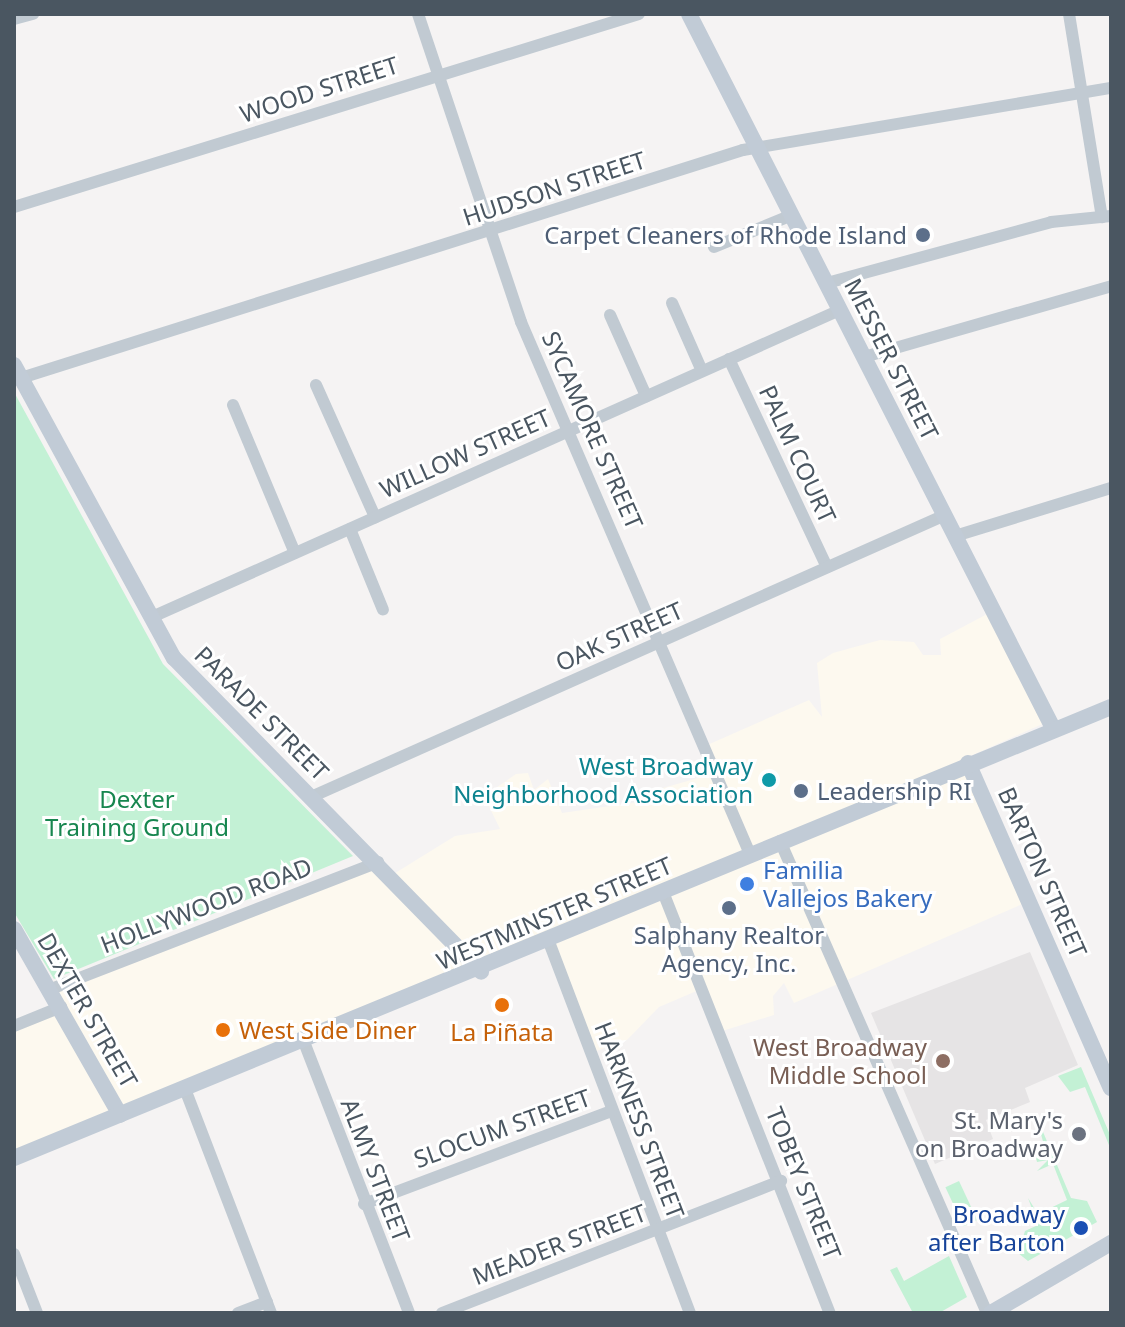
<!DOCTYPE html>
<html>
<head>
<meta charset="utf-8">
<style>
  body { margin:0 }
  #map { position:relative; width:1125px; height:1327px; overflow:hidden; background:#f5f3f3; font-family:"Noto Sans",sans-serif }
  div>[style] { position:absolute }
  .commercial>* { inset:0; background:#fdf9ef }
  .education>* { inset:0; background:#e6e4e5 }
  .green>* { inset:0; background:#c3f1d5; transform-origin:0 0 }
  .street>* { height:12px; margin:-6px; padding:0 6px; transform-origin:6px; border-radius:6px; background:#c1cad2 }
  .secondary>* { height:16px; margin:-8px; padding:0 8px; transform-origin:8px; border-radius:8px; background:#c1cbd6 }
  .dots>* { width:22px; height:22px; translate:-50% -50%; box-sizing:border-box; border:4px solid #fff; border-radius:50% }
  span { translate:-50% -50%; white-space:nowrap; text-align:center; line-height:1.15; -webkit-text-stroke:6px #fff; paint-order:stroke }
  .street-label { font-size:24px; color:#4a5661 }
  .service-label { font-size:24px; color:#4e5e75 }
  .right { translate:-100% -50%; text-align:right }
  .left { translate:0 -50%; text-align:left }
  .culture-label { font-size:24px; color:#0d838f }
  .park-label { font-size:24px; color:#17864f }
  .shop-label { font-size:24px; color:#366cbe }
  .food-label { font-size:24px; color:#c56008 }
  .education-label { font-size:24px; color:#785e54 }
  .worship-label { font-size:24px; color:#5b616d }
  .transit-label { font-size:24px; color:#164399 }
  .frame { position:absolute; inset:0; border:16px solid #4a5661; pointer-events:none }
</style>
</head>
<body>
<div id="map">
  <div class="commercial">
    <i style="clip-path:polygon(991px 612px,1047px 722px,968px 757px,1027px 902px,794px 1003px,784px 983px,773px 996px,774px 1015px,719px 1032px,699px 990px,659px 1007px,627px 1040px,591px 1053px,548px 943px,14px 1160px,14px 1021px,52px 1006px,47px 984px,372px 859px,392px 875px,455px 836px,500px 829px,484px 796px,516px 774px,528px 773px,534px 790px,548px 779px,562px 813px,645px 801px,656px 790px,712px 774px,705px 746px,809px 700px,822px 717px,817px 663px,833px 653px,880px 640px,914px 642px,923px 655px,941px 655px,940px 639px)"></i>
  </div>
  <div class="education">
    <i style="clip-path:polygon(1030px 952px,1078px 1065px,1025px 1088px,1030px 1102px,986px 1120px,993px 1139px,935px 1164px,871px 1013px)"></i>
  </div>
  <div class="green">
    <i style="clip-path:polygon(14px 392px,163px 664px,353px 856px,54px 979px,14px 912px)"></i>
    <i style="clip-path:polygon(1081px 1067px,1111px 1137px,1111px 1150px,1085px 1087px,1070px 1092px,1058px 1076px)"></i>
    <i style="clip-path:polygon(1035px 1113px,1071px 1198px,1087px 1201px,1097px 1222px,1028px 1261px,1018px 1253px,1025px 1231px,1038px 1225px,1028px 1198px,1038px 1214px,1067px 1200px,1053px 1164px,1037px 1171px,1048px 1160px,1037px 1162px,1035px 1154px,1044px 1145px)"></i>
    <i style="left:959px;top:1181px;width:43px;height:15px;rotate:65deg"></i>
    <i style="clip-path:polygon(949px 1256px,967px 1297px,939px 1313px,913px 1313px,890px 1270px,897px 1267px,904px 1281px)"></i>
  </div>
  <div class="street">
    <i style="left:418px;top:14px;width:325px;rotate:71.5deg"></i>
    <i style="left:521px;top:322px;width:579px;rotate:66.71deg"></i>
    <i style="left:1069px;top:14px;width:206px;rotate:80.8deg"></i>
    <i style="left:14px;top:19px;width:20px;rotate:-15deg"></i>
    <i style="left:14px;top:207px;width:654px;rotate:-17.16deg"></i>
    <i style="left:714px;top:247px;width:84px;rotate:-22.3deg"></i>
    <i style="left:827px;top:283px;width:232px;rotate:-15.2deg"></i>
    <i style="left:1051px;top:222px;width:60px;rotate:-5.7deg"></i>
    <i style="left:672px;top:303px;width:74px;rotate:66.2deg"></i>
    <i style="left:610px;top:315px;width:89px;rotate:66deg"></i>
    <i style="left:864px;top:357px;width:257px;rotate:-16deg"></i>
    <i style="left:729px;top:359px;width:230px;rotate:64.8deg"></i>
    <i style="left:21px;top:378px;width:757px;rotate:-17.53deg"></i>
    <i style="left:743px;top:150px;width:373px;rotate:-9.6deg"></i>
    <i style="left:316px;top:385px;width:145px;rotate:65.9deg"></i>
    <i style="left:233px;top:405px;width:160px;rotate:67.3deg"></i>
    <i style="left:350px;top:529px;width:87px;rotate:67.8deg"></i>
    <i style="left:955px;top:536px;width:163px;rotate:-17.1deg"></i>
    <i style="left:152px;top:617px;width:753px;rotate:-24.05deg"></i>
    <i style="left:311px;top:797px;width:694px;rotate:-23.98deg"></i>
    <i style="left:780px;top:841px;width:515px;rotate:66.32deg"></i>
    <i style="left:663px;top:892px;width:453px;rotate:68.4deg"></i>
    <i style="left:549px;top:942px;width:397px;rotate:69.2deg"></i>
    <i style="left:51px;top:989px;width:351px;rotate:-21.2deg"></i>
    <i style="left:14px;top:1026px;width:51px;rotate:-22deg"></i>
    <i style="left:304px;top:1042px;width:291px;rotate:68.8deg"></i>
    <i style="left:185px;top:1089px;width:240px;rotate:69deg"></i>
    <i style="left:364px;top:1204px;width:264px;rotate:-20.6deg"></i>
    <i style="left:14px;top:1254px;width:63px;rotate:68.7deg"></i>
    <i style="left:238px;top:1313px;width:31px;rotate:-21deg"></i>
    <i style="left:442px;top:1313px;width:364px;rotate:-21.3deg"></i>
  </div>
  <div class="secondary">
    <i style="left:689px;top:14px;width:799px;rotate:62.99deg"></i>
    <i style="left:14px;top:365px;width:334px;rotate:61.4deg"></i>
    <i style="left:174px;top:658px;width:439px;rotate:45.6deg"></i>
    <i style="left:968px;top:763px;width:355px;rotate:66.3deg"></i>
    <i style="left:14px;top:929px;width:214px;rotate:60.3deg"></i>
    <i style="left:14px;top:1158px;width:1186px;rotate:-22.35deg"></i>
    <i style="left:991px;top:1313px;width:139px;rotate:-30.3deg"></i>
  </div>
  <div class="dots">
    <i style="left:923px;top:235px;background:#5c6f8a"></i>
    <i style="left:769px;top:780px;background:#0f9aa8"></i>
    <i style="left:801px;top:791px;background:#5c6f8a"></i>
    <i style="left:747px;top:884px;background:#3f7fe0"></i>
    <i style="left:729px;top:908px;background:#5c6f8a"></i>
    <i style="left:502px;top:1005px;background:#e8710a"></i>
    <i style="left:223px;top:1030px;background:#e8710a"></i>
    <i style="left:943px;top:1061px;background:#8d6e63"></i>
    <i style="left:1079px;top:1134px;background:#6b7280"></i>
    <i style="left:1081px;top:1228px;background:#1a4fb4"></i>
  </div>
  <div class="street-label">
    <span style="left:319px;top:89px;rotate:-18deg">WOOD STREET</span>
    <span style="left:554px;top:188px;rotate:-18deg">HUDSON STREET</span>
    <span style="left:892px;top:359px;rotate:63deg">MESSER STREET</span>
    <span style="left:593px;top:430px;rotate:66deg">SYCAMORE STREET</span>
    <span style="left:465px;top:453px;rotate:-24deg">WILLOW STREET</span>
    <span style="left:798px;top:454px;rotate:65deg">PALM COURT</span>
    <span style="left:619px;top:636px;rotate:-24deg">OAK STREET</span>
    <span style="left:262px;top:713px;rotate:45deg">PARADE STREET</span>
    <span style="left:1043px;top:872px;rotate:66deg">BARTON STREET</span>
    <span style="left:206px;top:905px;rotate:-21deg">HOLLYWOOD ROAD</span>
    <span style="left:554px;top:913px;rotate:-23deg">WESTMINSTER STREET</span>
    <span style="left:88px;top:1010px;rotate:60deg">DEXTER STREET</span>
    <span style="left:640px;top:1120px;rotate:69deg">HARKNESS STREET</span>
    <span style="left:502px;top:1128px;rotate:-20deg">SLOCUM STREET</span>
    <span style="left:376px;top:1170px;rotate:69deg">ALMY STREET</span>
    <span style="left:804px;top:1183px;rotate:68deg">TOBEY STREET</span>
    <span style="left:559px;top:1244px;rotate:-21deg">MEADER STREET</span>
  </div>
  <div class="service-label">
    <span class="right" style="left:907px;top:235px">Carpet Cleaners of Rhode Island</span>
    <span class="left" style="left:817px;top:791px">Leadership RI</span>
    <span style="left:729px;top:949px">Salphany Realtor<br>Agency, Inc.</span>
  </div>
  <div class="culture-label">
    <span class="right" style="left:753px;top:780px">West Broadway<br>Neighborhood Association</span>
  </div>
  <div class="park-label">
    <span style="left:137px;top:813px">Dexter<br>Training Ground</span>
  </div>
  <div class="shop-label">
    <span class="left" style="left:763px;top:884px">Familia<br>Vallejos Bakery</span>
  </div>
  <div class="food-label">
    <span class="left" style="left:239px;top:1030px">West Side Diner</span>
    <span style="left:502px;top:1032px">La Piñata</span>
  </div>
  <div class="education-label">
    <span class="right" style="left:927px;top:1061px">West Broadway<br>Middle School</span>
  </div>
  <div class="worship-label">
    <span class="right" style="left:1063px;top:1134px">St. Mary's<br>on Broadway</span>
  </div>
  <div class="transit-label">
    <span class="right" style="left:1065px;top:1228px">Broadway<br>after Barton</span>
  </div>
  <div class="frame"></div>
</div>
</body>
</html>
